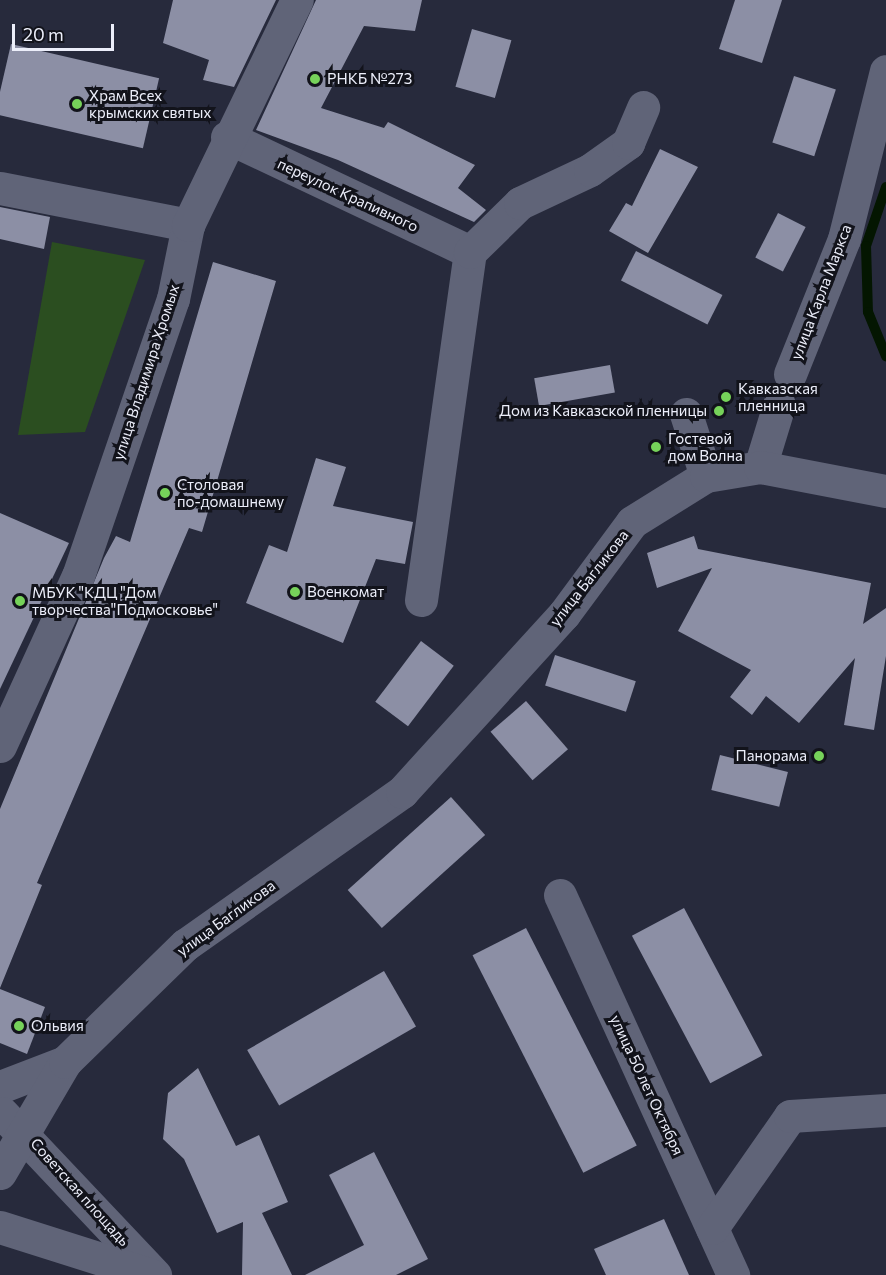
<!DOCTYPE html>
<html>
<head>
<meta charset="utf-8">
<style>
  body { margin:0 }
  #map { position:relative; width:886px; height:1275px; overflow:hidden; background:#272a3c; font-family:Commissioner,sans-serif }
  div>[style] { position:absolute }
  .green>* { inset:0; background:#2b4e20 }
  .stream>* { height:10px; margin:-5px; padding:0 5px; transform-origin:5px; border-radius:5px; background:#041601 }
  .building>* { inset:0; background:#8c8fa5; transform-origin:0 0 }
  .street>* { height:33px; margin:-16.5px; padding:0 16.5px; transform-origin:16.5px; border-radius:16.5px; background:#606478 }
  .secondary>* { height:33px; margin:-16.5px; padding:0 16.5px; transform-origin:16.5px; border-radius:16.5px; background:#606478 }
  .dots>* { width:16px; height:16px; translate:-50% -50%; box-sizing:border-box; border:3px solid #12131b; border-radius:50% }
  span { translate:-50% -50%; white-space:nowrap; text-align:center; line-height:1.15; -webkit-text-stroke:6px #12131b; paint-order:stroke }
  .poi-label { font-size:15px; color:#eceefa }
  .left { translate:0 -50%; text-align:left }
  .right { translate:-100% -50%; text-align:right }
  .street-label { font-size:15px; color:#eceefa }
  .scale { position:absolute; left:12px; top:24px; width:102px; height:27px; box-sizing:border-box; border:3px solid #eceefa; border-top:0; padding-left:8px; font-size:18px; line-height:21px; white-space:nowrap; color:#eceefa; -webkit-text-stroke:4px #12131b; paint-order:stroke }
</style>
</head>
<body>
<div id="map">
  <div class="green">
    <i style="clip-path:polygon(52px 242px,145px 260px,85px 432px,18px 435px)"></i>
  </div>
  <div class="stream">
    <i style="left:886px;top:187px;width:62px;rotate:108.7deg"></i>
    <i style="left:866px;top:246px;width:66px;rotate:88.3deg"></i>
    <i style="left:868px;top:312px;width:48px;rotate:67.8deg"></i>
  </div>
  <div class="building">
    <i style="clip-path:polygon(173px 0,276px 0,234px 87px,203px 80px,209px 60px,163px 43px)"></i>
    <i style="clip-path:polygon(316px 0,422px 0,415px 31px,364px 26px,321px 108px,384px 128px,388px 122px,475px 165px,458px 188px,486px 210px,474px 222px,338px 160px,256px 130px)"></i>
    <i style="clip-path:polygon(735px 0,782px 0,762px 63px,719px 49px)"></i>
    <i style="left:472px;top:29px;width:41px;height:60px;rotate:16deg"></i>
    <i style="left:11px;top:44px;width:152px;height:72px;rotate:13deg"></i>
    <i style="left:794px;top:76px;width:44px;height:70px;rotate:18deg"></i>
    <i style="clip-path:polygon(660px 149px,698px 167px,648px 253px,609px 231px,626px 203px,632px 206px)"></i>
    <i style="clip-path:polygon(0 207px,50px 217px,44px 249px,0 239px)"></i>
    <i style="left:778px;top:213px;width:31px;height:50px;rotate:27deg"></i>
    <i style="left:636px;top:251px;width:97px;height:33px;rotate:27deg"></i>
    <i style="clip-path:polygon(213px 262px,276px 281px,202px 532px,189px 528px,37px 883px,42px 885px,0 988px,0 809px,104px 558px,116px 536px,130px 542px)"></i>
    <i style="left:610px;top:365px;width:28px;height:77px;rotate:80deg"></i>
    <i style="clip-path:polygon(316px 458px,346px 467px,333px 506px,413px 522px,405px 564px,376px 559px,343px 643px,246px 603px,269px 545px,287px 552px)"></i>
    <i style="clip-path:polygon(0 513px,69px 543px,0 689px)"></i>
    <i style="clip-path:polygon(694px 536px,698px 549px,871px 583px,863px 624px,886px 608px,886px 656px,874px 730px,844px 725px,855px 658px,799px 723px,766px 696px,752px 715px,730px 697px,751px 670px,678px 631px,712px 568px,657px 588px,647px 553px)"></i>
    <i style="left:421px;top:641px;width:41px;height:76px;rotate:37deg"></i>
    <i style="left:555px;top:655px;width:85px;height:32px;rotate:18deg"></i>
    <i style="left:526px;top:701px;width:64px;height:47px;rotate:49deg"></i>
    <i style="left:720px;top:755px;width:70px;height:36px;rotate:14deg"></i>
    <i style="left:451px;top:797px;width:51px;height:139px;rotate:48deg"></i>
    <i style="left:684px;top:908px;width:167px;height:59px;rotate:62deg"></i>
    <i style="left:526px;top:928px;width:244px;height:60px;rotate:63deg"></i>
    <i style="left:384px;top:971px;width:64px;height:158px;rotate:60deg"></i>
    <i style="clip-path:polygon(0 989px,45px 1007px,27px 1054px,0 1043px)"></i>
    <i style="clip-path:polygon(198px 1068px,236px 1146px,259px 1135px,288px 1202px,262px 1213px,292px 1275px,242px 1275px,243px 1222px,217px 1233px,184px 1159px,163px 1139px,168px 1093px)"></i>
    <i style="clip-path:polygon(374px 1152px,428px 1259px,396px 1275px,305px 1275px,364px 1245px,329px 1175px)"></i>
    <i style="clip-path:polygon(664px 1219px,689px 1275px,606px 1275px,594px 1249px)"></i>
  </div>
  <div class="street">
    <i style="left:227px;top:137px;width:269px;rotate:25.3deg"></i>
    <i style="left:0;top:188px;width:192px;rotate:11.1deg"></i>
    <i style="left:790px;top:374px;width:145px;rotate:-68.2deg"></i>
    <i style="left:844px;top:239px;width:173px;rotate:-76deg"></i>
    <i style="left:686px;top:414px;width:65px;rotate:72.1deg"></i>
    <i style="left:760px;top:467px;width:65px;rotate:-73deg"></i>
    <i style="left:421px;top:600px;width:351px;rotate:-82deg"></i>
    <i style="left:470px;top:252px;width:70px;rotate:-44.4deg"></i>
    <i style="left:520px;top:203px;width:77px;rotate:-25.2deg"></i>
    <i style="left:590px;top:170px;width:47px;rotate:-35.4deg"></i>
    <i style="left:628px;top:143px;width:39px;rotate:-67deg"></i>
    <i style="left:0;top:746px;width:187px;rotate:-65.4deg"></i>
    <i style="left:78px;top:576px;width:293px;rotate:-71.1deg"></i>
    <i style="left:173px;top:299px;width:76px;rotate:-78.5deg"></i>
    <i style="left:188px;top:225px;width:250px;rotate:-64.2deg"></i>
    <i style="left:560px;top:895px;width:418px;rotate:65.5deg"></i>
    <i style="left:712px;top:1228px;width:136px;rotate:-55.1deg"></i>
    <i style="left:790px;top:1116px;width:96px;rotate:-3.6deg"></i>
  </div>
  <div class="secondary">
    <i style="left:0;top:1087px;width:70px;rotate:-21deg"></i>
    <i style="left:2px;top:1113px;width:223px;rotate:46.6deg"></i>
    <i style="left:0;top:1173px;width:129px;rotate:-59.6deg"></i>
    <i style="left:65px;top:1062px;width:168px;rotate:-44.3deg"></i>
    <i style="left:185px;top:945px;width:266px;rotate:-35.2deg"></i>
    <i style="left:402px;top:792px;width:241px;rotate:-47.7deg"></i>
    <i style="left:564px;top:614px;width:114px;rotate:-53.5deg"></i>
    <i style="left:632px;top:522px;width:87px;rotate:-31.9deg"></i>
    <i style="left:706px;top:476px;width:55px;rotate:-9.5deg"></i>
    <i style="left:760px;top:467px;width:128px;rotate:10.8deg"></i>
    <i style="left:0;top:1227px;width:158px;rotate:17.6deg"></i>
  </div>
  <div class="dots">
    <i style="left:315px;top:79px;background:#76d25a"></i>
    <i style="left:77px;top:104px;background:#76d25a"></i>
    <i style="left:726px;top:397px;background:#76d25a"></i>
    <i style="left:719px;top:411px;background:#76d25a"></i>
    <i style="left:656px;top:447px;background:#76d25a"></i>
    <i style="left:165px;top:493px;background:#76d25a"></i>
    <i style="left:295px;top:592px;background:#76d25a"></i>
    <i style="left:20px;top:601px;background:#76d25a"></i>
    <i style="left:819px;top:756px;background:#76d25a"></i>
    <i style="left:19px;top:1026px;background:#76d25a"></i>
  </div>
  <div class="poi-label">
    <span class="left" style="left:327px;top:79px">РНКБ №273</span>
    <span class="left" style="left:89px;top:104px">Храм Всех<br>крымских святых</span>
    <span class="left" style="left:738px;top:397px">Кавказская<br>пленница</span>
    <span class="right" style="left:707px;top:411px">Дом из Кавказской пленницы</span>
    <span class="left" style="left:668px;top:447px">Гостевой<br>дом Волна</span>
    <span class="left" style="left:177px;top:493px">Столовая<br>по-домашнему</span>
    <span class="left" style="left:32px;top:601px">МБУК "КДЦ "Дом<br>творчества"Подмосковье"</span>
    <span class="left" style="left:307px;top:592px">Военкомат</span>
    <span class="right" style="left:807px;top:756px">Панорама</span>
    <span class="left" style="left:31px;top:1026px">Ольвия</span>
  </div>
  <div class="street-label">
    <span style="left:348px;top:195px;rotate:25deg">переулок Крапивного</span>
    <span style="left:821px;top:292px;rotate:-69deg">улица Карла Маркса</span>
    <span style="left:146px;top:372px;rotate:-72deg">улица Владимира Хромых</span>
    <span style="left:589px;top:578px;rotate:-52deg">улица Багликова</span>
    <span style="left:226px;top:918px;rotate:-36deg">улица Багликова</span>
    <span style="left:647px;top:1085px;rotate:65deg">улица 50 лет Октября</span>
    <span style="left:80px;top:1192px;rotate:48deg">Советская площадь</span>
  </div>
  <div class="scale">20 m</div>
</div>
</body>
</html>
